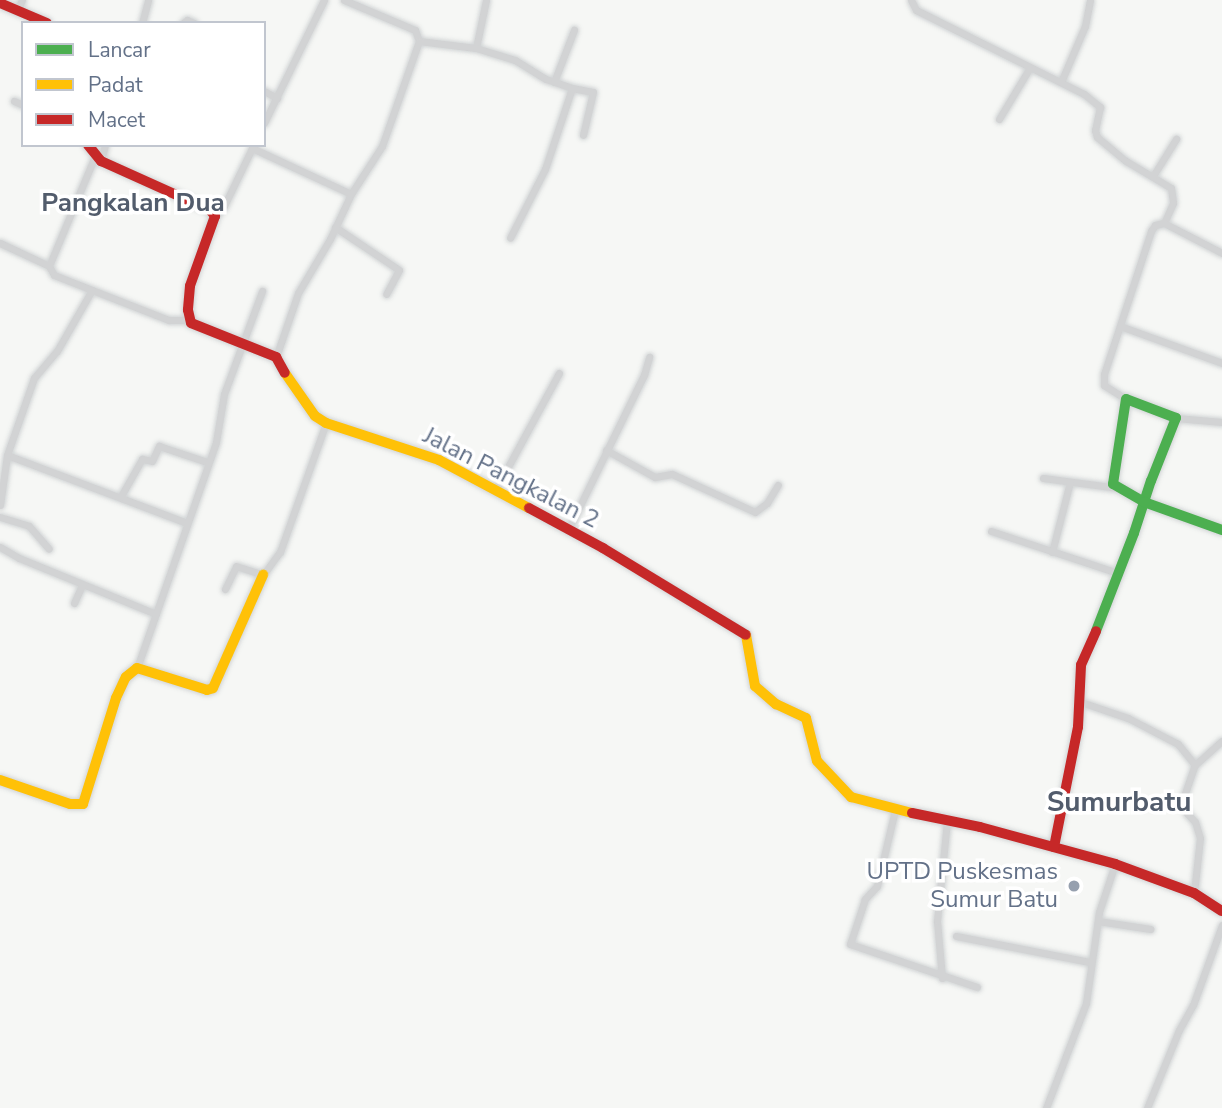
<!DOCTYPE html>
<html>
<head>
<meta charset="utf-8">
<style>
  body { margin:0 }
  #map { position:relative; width:1222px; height:1108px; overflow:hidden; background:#f6f7f5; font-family:"Nunito Sans",sans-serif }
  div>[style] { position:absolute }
  .roads { filter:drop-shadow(0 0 2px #d2d5d6) drop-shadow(0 0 2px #d2d5d6) }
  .street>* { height:7px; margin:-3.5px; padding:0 3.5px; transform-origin:3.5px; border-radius:3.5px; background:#d2d3d4 }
  .fast>* { height:10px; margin:-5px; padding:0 5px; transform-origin:5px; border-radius:5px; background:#4caf50 }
  .slow>* { height:10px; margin:-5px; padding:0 5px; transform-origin:5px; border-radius:5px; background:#ffc107 }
  .jam>* { height:10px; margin:-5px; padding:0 5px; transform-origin:5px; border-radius:5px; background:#c62828 }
  .dots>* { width:19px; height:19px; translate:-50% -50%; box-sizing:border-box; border:4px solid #fff; border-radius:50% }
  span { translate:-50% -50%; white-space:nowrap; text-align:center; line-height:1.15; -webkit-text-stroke:7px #fff; paint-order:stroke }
  .street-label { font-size:24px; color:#637188 }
  .poi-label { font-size:24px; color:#637188 }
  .right { translate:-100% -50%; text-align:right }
  .neighbourhood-label { font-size:26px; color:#525c6c; font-weight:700 }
  .quarter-label { font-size:28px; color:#525c6c; font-weight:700 }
  .legend { position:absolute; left:21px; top:21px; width:245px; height:126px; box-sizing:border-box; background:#fff; border:2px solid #c1c6cf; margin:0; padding:9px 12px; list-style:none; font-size:21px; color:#637188 }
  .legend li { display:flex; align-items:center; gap:14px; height:35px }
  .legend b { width:35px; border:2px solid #c1c6cf }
</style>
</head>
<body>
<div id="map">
  <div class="roads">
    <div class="street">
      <i style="left:344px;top:0;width:77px;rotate:22.9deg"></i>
      <i style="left:415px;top:30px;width:12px;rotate:70deg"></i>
      <i style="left:419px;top:41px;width:57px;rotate:7deg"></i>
      <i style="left:476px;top:48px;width:49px;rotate:-78.2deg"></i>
      <i style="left:911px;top:0;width:11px;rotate:63deg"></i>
      <i style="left:916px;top:10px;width:188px;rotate:26.6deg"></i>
      <i style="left:1084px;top:94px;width:21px;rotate:39deg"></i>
      <i style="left:1100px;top:107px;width:24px;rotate:102deg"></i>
      <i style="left:1095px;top:130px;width:7px;rotate:74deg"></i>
      <i style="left:1097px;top:137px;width:38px;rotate:40deg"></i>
      <i style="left:1126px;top:161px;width:52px;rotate:31deg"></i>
      <i style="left:1171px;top:188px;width:15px;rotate:82deg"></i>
      <i style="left:1173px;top:203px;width:22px;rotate:114deg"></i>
      <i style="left:17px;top:11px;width:12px;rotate:-66deg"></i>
      <i style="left:142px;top:23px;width:24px;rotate:-75deg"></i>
      <i style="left:183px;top:23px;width:5px;rotate:-37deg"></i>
      <i style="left:187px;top:20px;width:8px;rotate:23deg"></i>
      <i style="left:476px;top:48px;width:41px;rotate:17.1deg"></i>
      <i style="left:515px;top:60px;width:36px;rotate:32deg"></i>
      <i style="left:546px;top:79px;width:28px;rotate:19deg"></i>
      <i style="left:572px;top:88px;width:85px;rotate:108.4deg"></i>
      <i style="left:545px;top:169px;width:77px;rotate:116.9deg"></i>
      <i style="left:554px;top:82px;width:56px;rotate:-69deg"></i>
      <i style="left:1061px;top:82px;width:61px;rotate:-66.8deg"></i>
      <i style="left:1085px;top:26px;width:26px;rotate:-79deg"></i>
      <i style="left:572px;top:88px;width:21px;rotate:11deg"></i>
      <i style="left:593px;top:92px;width:44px;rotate:103.1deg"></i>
      <i style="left:264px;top:91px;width:15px;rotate:28deg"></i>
      <i style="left:14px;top:101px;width:10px;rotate:24deg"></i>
      <i style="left:999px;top:119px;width:58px;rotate:-59deg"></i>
      <i style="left:264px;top:123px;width:137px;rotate:-64deg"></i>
      <i style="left:252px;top:148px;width:109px;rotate:24.9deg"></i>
      <i style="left:101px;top:161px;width:16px;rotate:-76deg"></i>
      <i style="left:1153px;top:176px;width:44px;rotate:-58.1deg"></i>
      <i style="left:215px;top:216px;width:13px;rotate:-48deg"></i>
      <i style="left:224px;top:206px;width:67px;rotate:-64.2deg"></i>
      <i style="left:335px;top:227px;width:77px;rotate:33.9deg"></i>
      <i style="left:399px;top:270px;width:27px;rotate:118deg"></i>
      <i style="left:0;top:243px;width:54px;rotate:25.1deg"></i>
      <i style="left:49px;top:266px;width:10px;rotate:61deg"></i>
      <i style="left:54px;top:275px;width:41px;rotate:21.5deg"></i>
      <i style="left:92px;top:290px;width:83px;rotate:21.3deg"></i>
      <i style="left:169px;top:320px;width:19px"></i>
      <i style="left:49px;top:266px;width:119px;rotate:-67.3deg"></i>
      <i style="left:1120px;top:326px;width:109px;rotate:19.9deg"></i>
      <i style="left:276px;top:357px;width:68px;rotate:-71deg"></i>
      <i style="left:298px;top:293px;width:63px;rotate:-59.3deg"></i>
      <i style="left:330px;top:239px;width:50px;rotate:-65deg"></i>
      <i style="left:351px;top:194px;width:57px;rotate:-57.1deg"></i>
      <i style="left:382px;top:146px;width:111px;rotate:-70.6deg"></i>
      <i style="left:1126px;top:399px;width:26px;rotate:-148deg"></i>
      <i style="left:1104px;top:385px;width:11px;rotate:-90deg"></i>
      <i style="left:1104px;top:374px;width:151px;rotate:-71.8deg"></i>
      <i style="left:1151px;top:231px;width:7px;rotate:-56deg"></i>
      <i style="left:1155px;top:225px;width:9px;rotate:-13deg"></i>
      <i style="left:1164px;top:223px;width:65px;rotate:27.3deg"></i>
      <i style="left:1176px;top:418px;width:46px;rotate:5deg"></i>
      <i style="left:606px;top:450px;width:56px;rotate:28.9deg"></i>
      <i style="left:655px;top:477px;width:17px;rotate:-10deg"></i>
      <i style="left:672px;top:474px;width:91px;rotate:24.6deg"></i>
      <i style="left:755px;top:512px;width:15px;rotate:-37deg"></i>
      <i style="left:767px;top:503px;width:21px;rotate:-59deg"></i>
      <i style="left:7px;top:455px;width:192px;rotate:20.7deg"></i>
      <i style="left:1043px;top:478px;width:76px;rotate:7.6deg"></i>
      <i style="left:496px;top:489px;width:132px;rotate:-61.5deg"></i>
      <i style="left:121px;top:496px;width:43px;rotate:-60.4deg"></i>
      <i style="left:142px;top:459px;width:10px;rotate:11deg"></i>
      <i style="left:152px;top:461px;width:17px;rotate:-65deg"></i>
      <i style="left:159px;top:446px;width:51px;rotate:18.4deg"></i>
      <i style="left:0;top:505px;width:50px;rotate:-82deg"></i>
      <i style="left:7px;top:455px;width:82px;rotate:-70.7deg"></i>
      <i style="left:34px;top:378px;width:35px;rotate:-50deg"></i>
      <i style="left:57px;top:351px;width:70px;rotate:-60.2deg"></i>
      <i style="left:0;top:517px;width:30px;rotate:17deg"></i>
      <i style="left:29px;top:526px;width:30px;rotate:49deg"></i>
      <i style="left:568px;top:530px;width:173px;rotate:-63.9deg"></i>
      <i style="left:644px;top:375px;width:19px;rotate:-74deg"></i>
      <i style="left:991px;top:531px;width:134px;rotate:18.3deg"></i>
      <i style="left:0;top:547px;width:22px;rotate:30deg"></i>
      <i style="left:19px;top:558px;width:148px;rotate:22.2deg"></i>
      <i style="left:1052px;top:552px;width:72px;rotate:-75.6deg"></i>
      <i style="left:225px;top:589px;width:25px;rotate:-64deg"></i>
      <i style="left:236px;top:566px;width:28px;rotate:18deg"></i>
      <i style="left:263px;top:575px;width:29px;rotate:-54deg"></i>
      <i style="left:280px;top:552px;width:137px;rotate:-70.4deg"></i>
      <i style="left:74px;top:603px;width:20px;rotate:-66deg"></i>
      <i style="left:137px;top:668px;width:239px;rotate:-70.7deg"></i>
      <i style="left:216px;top:442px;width:49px;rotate:-80.5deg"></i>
      <i style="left:224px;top:394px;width:110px;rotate:-69.7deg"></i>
      <i style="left:1078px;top:701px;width:53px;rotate:18.8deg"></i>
      <i style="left:1128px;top:718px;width:56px;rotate:27.5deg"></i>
      <i style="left:1178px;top:744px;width:27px;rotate:51deg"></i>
      <i style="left:895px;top:810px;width:78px;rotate:103.3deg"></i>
      <i style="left:877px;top:886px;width:18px;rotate:133deg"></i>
      <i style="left:865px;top:899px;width:47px;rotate:108.4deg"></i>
      <i style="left:850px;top:944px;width:134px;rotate:18.7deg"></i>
      <i style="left:1194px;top:893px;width:55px;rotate:-83.8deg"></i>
      <i style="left:1200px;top:838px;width:17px;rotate:-107deg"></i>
      <i style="left:1195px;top:822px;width:12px;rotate:-132deg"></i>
      <i style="left:1187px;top:813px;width:15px;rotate:-106deg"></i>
      <i style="left:1183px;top:799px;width:36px;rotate:-71deg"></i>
      <i style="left:1195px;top:765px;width:36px;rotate:-42deg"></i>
      <i style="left:1098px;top:921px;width:53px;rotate:8.7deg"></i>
      <i style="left:956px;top:936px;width:136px;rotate:11deg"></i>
      <i style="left:942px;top:978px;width:57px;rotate:-95deg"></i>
      <i style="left:937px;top:921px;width:101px;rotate:-84.3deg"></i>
      <i style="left:1046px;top:1108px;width:112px;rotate:-69.1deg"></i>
      <i style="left:1086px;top:1003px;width:92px;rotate:-81.9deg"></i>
      <i style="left:1099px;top:912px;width:51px;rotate:-71.6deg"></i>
      <i style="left:1147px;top:1108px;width:84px;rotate:-67.7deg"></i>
      <i style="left:1179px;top:1030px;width:29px;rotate:-61deg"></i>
      <i style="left:1193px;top:1005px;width:85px;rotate:-70.1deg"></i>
    </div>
    <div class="fast">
      <i style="left:1096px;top:631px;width:105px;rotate:-68.8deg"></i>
      <i style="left:1134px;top:533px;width:33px;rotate:-72deg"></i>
      <i style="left:1144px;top:502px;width:22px;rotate:-72deg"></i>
      <i style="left:1151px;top:481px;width:68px;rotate:-68.4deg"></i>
      <i style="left:1176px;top:418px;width:53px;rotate:-159.2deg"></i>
      <i style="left:1126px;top:399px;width:86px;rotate:98.7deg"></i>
      <i style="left:1113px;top:484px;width:36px;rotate:30deg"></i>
      <i style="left:1144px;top:502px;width:83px;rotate:19.7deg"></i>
    </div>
    <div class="slow">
      <i style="left:285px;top:373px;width:52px;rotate:55.1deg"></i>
      <i style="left:315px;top:416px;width:13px;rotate:32deg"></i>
      <i style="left:326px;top:423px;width:119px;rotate:18.1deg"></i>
      <i style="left:439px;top:460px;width:102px;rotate:28.1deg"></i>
      <i style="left:746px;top:635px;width:52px;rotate:80deg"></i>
      <i style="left:755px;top:686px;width:28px;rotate:41deg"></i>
      <i style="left:776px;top:704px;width:33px;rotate:25deg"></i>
      <i style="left:806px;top:718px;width:44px;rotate:75.7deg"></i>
      <i style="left:817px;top:761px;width:50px;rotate:46.6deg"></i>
      <i style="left:851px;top:797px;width:63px;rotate:14.7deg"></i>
      <i style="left:0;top:780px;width:74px;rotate:18.9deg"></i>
      <i style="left:70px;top:804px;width:13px"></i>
      <i style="left:83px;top:804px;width:111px;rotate:-72.7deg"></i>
      <i style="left:116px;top:698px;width:23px;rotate:-65deg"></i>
      <i style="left:126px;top:677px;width:14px;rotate:-39deg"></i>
      <i style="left:137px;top:668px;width:73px;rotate:17.4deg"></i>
      <i style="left:207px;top:690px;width:6px;rotate:-18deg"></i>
      <i style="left:213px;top:688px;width:124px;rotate:-66.1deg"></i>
    </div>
    <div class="jam">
      <i style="left:0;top:3px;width:51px;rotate:23.1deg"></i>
      <i style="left:88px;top:145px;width:21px;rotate:51deg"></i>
      <i style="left:101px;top:161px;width:120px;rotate:24.2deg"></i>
      <i style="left:210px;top:210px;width:8px;rotate:50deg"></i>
      <i style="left:215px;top:216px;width:74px;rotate:109.7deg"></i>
      <i style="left:190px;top:286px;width:24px;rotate:95deg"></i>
      <i style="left:188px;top:310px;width:13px;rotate:77deg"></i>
      <i style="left:191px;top:323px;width:92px;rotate:21.8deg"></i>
      <i style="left:276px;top:357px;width:18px;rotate:61deg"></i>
      <i style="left:529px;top:508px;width:84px;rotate:28.4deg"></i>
      <i style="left:603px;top:548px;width:167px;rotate:31.3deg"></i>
      <i style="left:912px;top:813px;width:69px;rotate:11.6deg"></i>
      <i style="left:980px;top:827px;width:140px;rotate:15.3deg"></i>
      <i style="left:1115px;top:864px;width:84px;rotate:20.2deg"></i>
      <i style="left:1194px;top:893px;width:33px;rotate:33deg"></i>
      <i style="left:1054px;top:847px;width:122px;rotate:-78.7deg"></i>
      <i style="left:1078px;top:727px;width:62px;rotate:-87.2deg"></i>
      <i style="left:1081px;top:665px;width:37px;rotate:-66deg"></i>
    </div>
  </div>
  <div class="dots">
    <i style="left:1074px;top:886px;background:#96a0ae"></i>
  </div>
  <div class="street-label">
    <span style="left:511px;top:478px;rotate:27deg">Jalan Pangkalan 2</span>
  </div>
  <div class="poi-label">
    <span class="right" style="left:1058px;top:886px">UPTD Puskesmas<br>Sumur Batu</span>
  </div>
  <div class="neighbourhood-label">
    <span style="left:133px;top:203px">Pangkalan Dua</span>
  </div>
  <div class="quarter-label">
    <span style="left:1119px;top:802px">Sumurbatu</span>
  </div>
  <ul class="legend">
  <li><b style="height:9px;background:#4caf50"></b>Lancar</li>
  <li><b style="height:9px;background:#ffc107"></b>Padat</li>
  <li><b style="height:9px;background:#c62828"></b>Macet</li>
  </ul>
</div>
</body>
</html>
